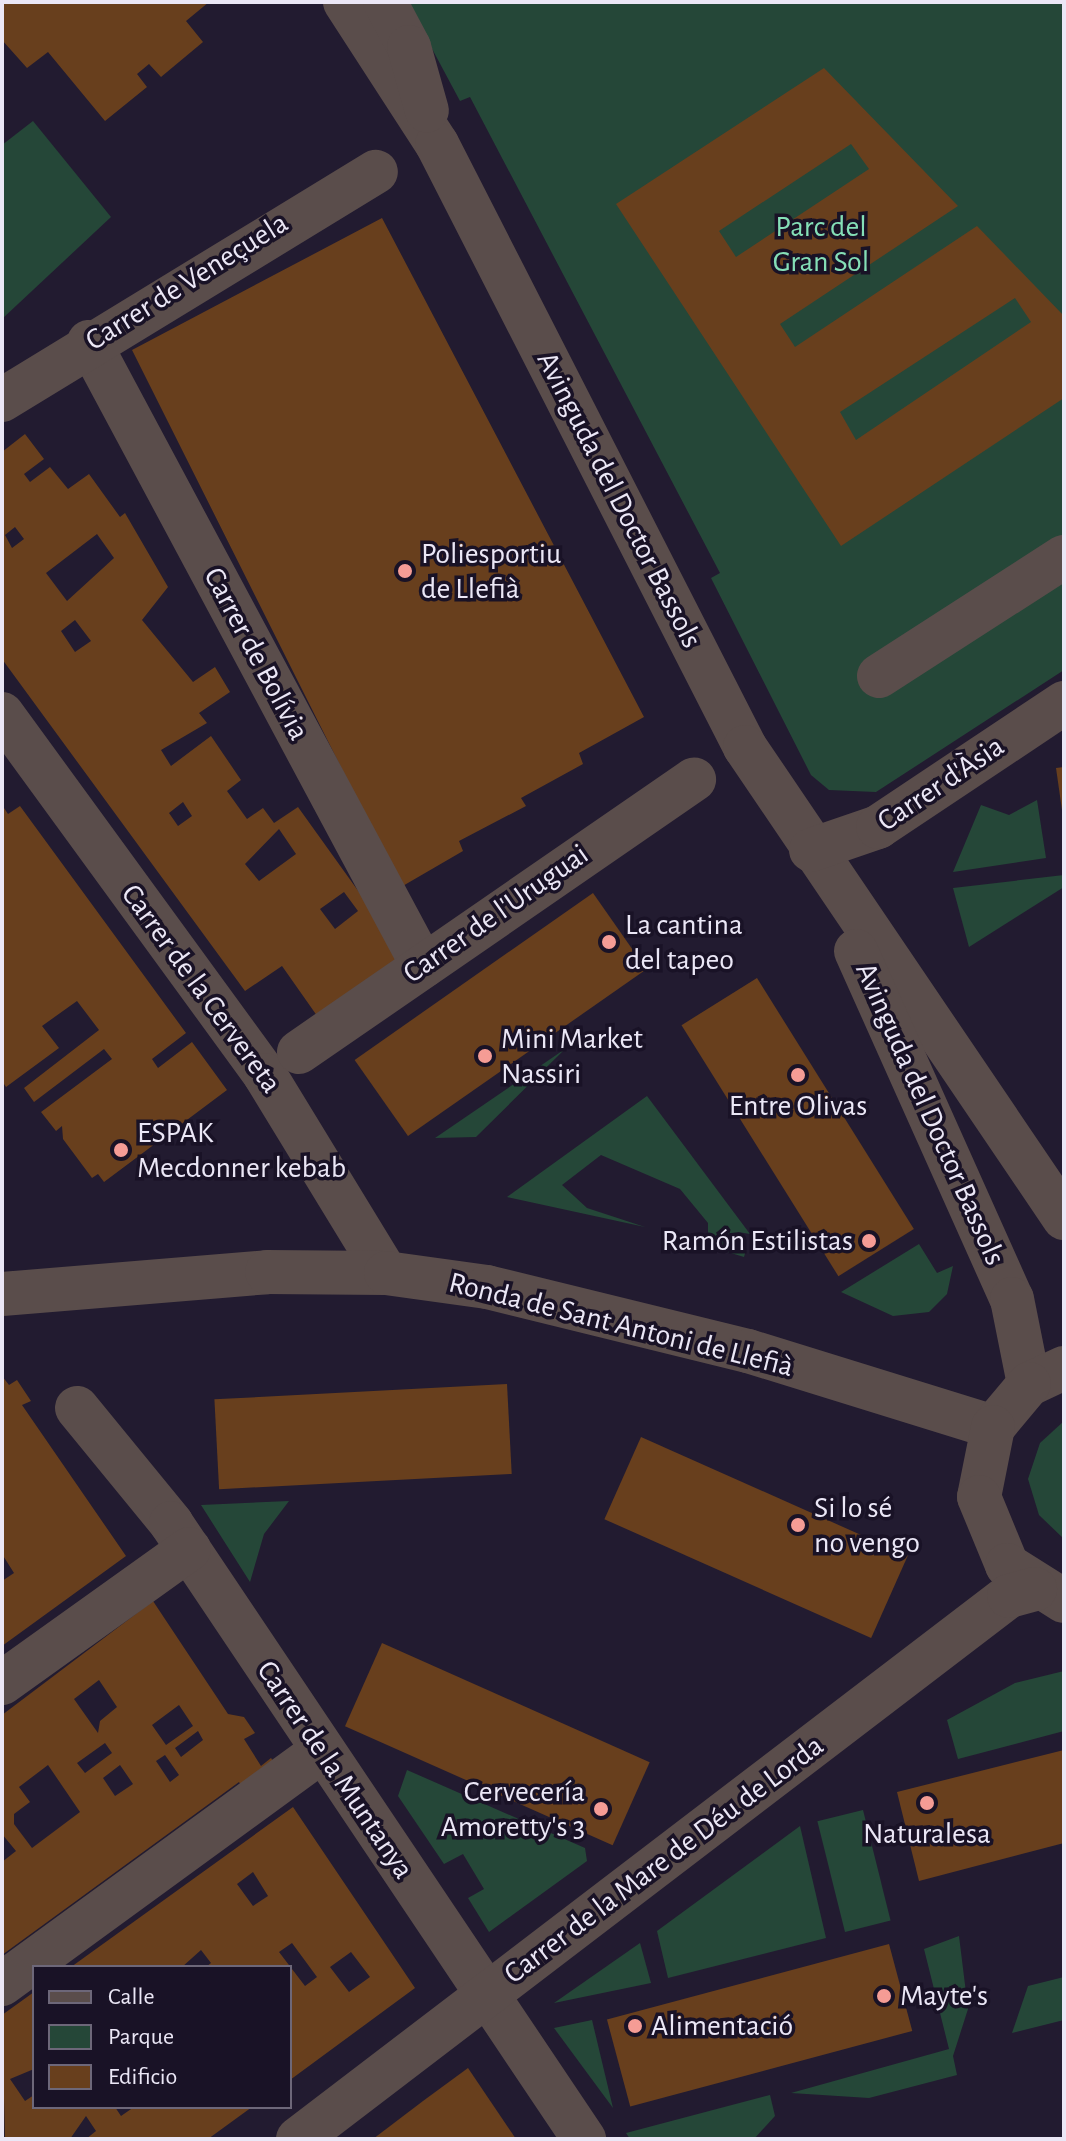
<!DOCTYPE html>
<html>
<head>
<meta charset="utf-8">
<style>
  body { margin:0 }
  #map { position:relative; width:1066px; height:2141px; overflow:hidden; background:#221b30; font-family:"Alegreya Sans",sans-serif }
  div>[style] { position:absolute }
  .green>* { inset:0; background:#254738; transform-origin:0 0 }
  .building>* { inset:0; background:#683f1d; transform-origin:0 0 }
  .minor>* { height:44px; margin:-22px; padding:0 22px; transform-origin:22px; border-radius:22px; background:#5a4d4b }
  .dots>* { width:22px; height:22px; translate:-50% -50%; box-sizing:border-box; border:4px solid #191226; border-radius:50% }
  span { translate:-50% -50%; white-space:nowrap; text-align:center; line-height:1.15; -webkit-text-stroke:7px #191226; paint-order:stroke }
  .park-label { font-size:30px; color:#85dfb7 }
  .street-label { font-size:30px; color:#ebe7f6 }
  .poi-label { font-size:30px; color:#ebe7f6 }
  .left { translate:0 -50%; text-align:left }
  .right { translate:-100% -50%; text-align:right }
  .frame { position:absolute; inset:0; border:4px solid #ebe7f6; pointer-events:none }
  .legend { position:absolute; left:32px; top:1965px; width:260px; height:144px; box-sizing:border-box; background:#191226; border:2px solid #6d6779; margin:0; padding:10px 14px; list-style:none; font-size:24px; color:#ebe7f6 }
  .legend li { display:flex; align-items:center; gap:16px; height:40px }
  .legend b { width:40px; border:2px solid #6d6779 }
</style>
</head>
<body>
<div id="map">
  <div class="green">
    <i style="clip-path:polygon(407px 2px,1064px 2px,1064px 670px,876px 792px,829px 790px,811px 775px,711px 578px,720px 573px,470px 97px,460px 101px)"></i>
    <i style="clip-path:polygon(33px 121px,111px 217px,2px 319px,2px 145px)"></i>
    <i style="clip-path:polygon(1037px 800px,1046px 858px,953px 872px,981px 805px,1009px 815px)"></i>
    <i style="clip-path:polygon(1064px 875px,1064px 887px,969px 947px,953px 888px)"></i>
    <i style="clip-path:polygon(565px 1049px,476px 1137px,435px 1138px)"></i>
    <i style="clip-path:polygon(647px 1096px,750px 1234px,738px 1232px,734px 1246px,746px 1250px,744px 1257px,708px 1246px,708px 1223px,680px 1189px,601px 1155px,562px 1185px,587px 1208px,645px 1227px,507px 1197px)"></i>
    <i style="clip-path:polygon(919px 1244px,937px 1273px,953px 1266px,947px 1294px,929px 1312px,893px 1316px,841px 1292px)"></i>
    <i style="clip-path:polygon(1064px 1421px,1064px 1539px,1039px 1515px,1028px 1479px,1040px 1443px)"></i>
    <i style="clip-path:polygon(289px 1501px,264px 1534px,250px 1582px,201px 1505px)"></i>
    <i style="clip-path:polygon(1064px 1671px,1064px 1731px,958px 1759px,947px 1720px,1015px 1683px)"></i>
    <i style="clip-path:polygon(407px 1770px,585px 1848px,587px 1861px,489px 1932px,468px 1898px,484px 1889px,463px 1854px,444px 1864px,398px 1796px)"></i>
    <i style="left:863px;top:1810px;width:114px;height:47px;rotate:76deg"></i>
    <i style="clip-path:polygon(800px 1826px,826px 1938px,668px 1978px,657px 1931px)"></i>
    <i style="clip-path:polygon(959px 1936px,968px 2009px,953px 2056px,957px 2075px,869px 2098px,791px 2093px,949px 2049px,924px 1949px)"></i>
    <i style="clip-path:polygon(640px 1943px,651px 1983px,554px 2003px)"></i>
    <i style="clip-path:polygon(1064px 1977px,1064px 2020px,1012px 2033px,1028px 1986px)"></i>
    <i style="clip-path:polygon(592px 2020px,613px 2108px,554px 2028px)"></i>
    <i style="clip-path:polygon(770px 2095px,775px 2116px,754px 2139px,630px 2139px,626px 2133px)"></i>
  </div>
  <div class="building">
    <i style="clip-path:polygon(2px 2px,209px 2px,186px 21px,203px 42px,161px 77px,149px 64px,137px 74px,147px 87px,105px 121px,48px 52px,27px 68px,2px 40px)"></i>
    <i style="clip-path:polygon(evenodd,824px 68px,958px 206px,780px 324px,795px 347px,977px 226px,1064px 316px,1064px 398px,841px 546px,616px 204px,824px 68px,851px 144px,869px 169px,736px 257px,719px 231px,851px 144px,824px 68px,1015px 298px,1031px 322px,856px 440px,840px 412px,1015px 298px)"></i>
    <i style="clip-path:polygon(382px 218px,644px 717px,579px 753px,583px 764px,521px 798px,526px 806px,459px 841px,463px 851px,401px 887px,132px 350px)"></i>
    <i style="clip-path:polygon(evenodd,25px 434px,44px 459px,24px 474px,30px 482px,50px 467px,68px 489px,89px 474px,120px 517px,125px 513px,168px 587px,142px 620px,193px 682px,215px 667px,230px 692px,199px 713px,207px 723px,161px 750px,171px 766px,211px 736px,241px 780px,227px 791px,247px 819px,263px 808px,274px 823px,298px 807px,407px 959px,320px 1020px,282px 966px,245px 991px,2px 659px,2px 452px,25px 434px,15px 527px,24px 539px,12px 548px,5px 535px,15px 527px,25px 434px,97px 534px,114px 558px,67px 601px,46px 573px,97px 534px,25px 434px,75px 620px,91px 641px,75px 652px,61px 631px,75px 620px,25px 434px,183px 802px,192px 816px,178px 826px,169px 813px,183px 802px,25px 434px,279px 829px,296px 854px,259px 881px,245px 864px,279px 829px,25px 434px,344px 892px,358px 911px,335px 929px,320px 909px,344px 892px)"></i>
    <i style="clip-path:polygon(1064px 767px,1064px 810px,1062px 810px,1056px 768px)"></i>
    <i style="clip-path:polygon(2px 805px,8px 814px,20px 806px,186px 1033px,152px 1059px,158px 1068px,192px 1042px,227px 1090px,104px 1182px,98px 1174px,92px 1178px,63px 1139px,62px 1126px,56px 1131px,41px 1112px,112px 1059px,104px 1049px,34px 1102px,24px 1088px,99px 1030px,77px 1001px,42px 1026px,59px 1048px,6px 1087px,2px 1081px)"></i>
    <i style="left:593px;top:893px;width:93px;height:291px;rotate:55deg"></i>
    <i style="left:757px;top:978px;width:296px;height:89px;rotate:58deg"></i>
    <i style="clip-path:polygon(2px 1376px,9px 1385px,17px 1380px,31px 1401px,22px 1405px,126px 1556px,2px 1646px,2px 1581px,14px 1573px,2px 1554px)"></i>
    <i style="left:507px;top:1384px;width:90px;height:293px;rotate:87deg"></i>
    <i style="left:641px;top:1437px;width:292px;height:90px;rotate:24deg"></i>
    <i style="clip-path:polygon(evenodd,153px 1601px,228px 1714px,244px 1717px,255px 1733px,244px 1739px,261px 1766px,271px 1758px,276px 1765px,244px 1791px,239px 1782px,2px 1955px,2px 1862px,16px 1851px,2px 1834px,2px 1715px,153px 1601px,99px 1680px,117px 1707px,100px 1721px,98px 1733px,74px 1699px,99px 1680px,153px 1601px,179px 1705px,193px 1726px,166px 1745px,152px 1725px,179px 1705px,153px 1601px,198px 1731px,203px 1740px,181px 1757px,175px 1748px,198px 1731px,153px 1601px,105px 1743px,112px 1753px,85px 1773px,77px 1763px,105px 1743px,153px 1601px,165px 1755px,179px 1775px,170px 1782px,156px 1761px,165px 1755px,153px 1601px,48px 1765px,80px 1812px,32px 1848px,14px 1824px,14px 1814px,30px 1802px,19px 1787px,48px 1765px,153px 1601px,120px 1765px,133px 1784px,115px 1796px,103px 1778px,120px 1765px)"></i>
    <i style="left:382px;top:1643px;width:293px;height:91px;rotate:24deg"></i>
    <i style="clip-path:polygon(1064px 1750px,1064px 1843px,919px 1881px,897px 1792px)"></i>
    <i style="clip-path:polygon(evenodd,293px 1807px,415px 1988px,290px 2080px,290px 1967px,206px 1967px,211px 1963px,201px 1950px,182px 1967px,71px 1967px,293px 1807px,253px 1872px,268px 1896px,253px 1906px,237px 1884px,253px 1872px,293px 1807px,292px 1943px,317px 1977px,305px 1986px,279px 1952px,292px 1943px,293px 1807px,351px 1952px,370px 1977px,349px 1992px,330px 1967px,351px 1952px)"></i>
    <i style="left:889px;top:1944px;width:90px;height:292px;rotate:75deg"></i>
    <i style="clip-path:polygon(34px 1992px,34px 2069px,10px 2079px,25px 2101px,34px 2095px,34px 2107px,115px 2107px,121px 2116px,134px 2107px,252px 2107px,208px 2139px,86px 2139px,96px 2131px,86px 2116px,70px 2139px,5px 2139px,2px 2015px)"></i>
    <i style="clip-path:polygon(468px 2068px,516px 2139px,373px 2139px,423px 2101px)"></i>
  </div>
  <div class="minor">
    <i style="left:345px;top:2px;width:169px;rotate:57.1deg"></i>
    <i style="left:437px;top:144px;width:677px;rotate:62.94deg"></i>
    <i style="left:745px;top:747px;width:569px;rotate:55.89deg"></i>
    <i style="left:385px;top:2px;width:51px;rotate:61.9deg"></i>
    <i style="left:409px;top:47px;width:66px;rotate:74.3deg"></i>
    <i style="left:89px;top:342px;width:708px;rotate:61.84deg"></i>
    <i style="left:2px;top:400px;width:438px;rotate:-31.4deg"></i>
    <i style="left:879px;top:676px;width:220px;rotate:-32.8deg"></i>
    <i style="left:2px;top:714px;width:447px;rotate:53.9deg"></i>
    <i style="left:265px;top:1075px;width:232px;rotate:58.6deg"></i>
    <i style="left:811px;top:850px;width:71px;rotate:-18.9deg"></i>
    <i style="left:878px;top:827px;width:224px;rotate:-33.7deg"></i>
    <i style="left:856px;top:951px;width:381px;rotate:65.9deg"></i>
    <i style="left:1012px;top:1299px;width:87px;rotate:78.7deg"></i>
    <i style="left:299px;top:1052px;width:480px;rotate:-34.6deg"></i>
    <i style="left:2px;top:1294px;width:266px;rotate:-4.7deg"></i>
    <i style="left:267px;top:1272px;width:119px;rotate:0.5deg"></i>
    <i style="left:386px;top:1273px;width:102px;rotate:7.9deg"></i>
    <i style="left:487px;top:1287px;width:269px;rotate:13.8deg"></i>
    <i style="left:748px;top:1351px;width:257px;rotate:17.2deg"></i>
    <i style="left:1064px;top:1368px;width:38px;rotate:155deg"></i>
    <i style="left:1029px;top:1384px;width:56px;rotate:129.9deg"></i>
    <i style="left:993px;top:1427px;width:71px;rotate:101.3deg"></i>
    <i style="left:979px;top:1497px;width:74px;rotate:67.6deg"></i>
    <i style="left:1007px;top:1565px;width:67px;rotate:32.3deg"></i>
    <i style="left:77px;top:1408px;width:149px;rotate:50.7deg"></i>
    <i style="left:171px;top:1523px;width:742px;rotate:56.16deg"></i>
    <i style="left:2px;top:1683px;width:230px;rotate:-35.6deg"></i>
    <i style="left:2px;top:1984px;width:395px;rotate:-36.1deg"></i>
    <i style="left:298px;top:2139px;width:895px;rotate:-37.37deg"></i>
    <i style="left:1009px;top:1596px;width:27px;rotate:-15deg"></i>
  </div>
  <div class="dots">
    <i style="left:405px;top:571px;background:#f59c95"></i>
    <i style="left:609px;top:942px;background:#f59c95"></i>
    <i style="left:485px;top:1056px;background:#f59c95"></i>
    <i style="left:798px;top:1075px;background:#f59c95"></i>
    <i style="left:121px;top:1150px;background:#f59c95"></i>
    <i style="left:869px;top:1241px;background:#f59c95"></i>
    <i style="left:798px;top:1525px;background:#f59c95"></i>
    <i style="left:927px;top:1803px;background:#f59c95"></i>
    <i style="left:601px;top:1809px;background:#f59c95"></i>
    <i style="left:884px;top:1996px;background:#f59c95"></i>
    <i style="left:635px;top:2026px;background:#f59c95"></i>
  </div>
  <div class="park-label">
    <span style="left:821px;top:244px">Parc del<br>Gran Sol</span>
  </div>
  <div class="street-label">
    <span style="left:187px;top:282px;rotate:-32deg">Carrer de Veneçuela</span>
    <span style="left:619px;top:500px;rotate:63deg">Avinguda del Doctor Bassols</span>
    <span style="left:256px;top:654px;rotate:62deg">Carrer de Bolívia</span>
    <span style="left:941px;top:784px;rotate:-34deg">Carrer d'Àsia</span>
    <span style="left:496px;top:914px;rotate:-35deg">Carrer de l'Uruguai</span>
    <span style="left:201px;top:989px;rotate:54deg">Carrer de la Cervereta</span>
    <span style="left:930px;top:1114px;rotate:66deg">Avinguda del Doctor Bassols</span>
    <span style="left:621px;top:1325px;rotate:14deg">Ronda de Sant Antoni de Llefià</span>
    <span style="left:335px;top:1770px;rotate:56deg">Carrer de la Muntanya</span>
    <span style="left:664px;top:1860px;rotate:-37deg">Carrer de la Mare de Déu de Lorda</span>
  </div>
  <div class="poi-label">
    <span class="left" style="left:421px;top:571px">Poliesportiu<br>de Llefià</span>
    <span class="left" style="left:625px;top:942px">La cantina<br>del tapeo</span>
    <span class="left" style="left:501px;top:1056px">Mini Market<br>Nassiri</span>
    <span style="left:798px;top:1106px">Entre Olivas</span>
    <span class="left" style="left:137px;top:1150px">ESPAK<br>Mecdonner kebab</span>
    <span class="right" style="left:853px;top:1241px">Ramón Estilistas</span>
    <span class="left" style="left:814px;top:1525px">Si lo sé<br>no vengo</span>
    <span class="right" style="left:585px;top:1809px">Cervecería<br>Amoretty's 3</span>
    <span style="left:927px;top:1834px">Naturalesa</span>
    <span class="left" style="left:900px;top:1996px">Mayte's</span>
    <span class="left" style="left:651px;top:2026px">Alimentació</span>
  </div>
  <div class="frame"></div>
  <ul class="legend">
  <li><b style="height:10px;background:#5a4d4b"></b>Calle</li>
  <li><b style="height:22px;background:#254738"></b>Parque</li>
  <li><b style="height:22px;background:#683f1d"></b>Edificio</li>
  </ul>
</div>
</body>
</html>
